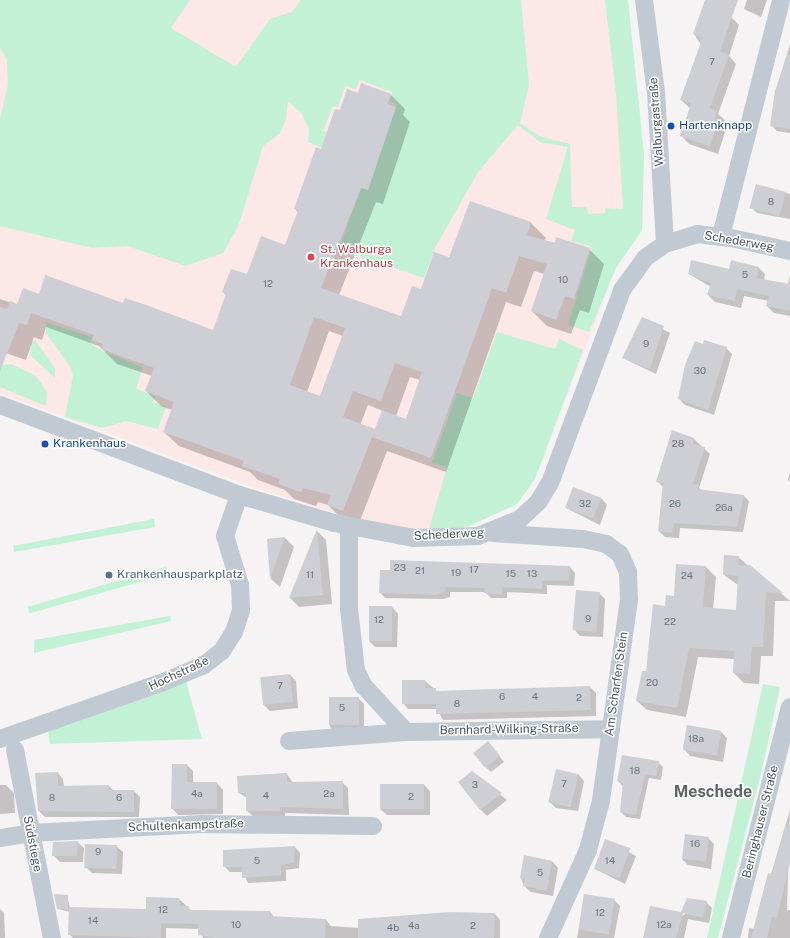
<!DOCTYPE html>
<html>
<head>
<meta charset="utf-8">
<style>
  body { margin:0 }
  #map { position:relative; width:790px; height:938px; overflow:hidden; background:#f5f3f3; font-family:"Public Sans",sans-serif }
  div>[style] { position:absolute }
  .medical>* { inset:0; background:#fce8e6 }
  .green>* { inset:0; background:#c3f1d5; transform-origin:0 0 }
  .shadow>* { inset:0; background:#0003 }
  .building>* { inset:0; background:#cdcfd5; transform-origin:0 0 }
  .street>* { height:18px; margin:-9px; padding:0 9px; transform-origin:9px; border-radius:9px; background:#c1cad2 }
  .dots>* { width:11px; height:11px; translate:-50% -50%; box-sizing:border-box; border:2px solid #fff; border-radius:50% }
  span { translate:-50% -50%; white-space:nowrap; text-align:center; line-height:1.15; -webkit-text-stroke:3px #fff; paint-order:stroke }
  .number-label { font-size:10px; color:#6b747e }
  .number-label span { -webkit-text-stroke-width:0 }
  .street-label { font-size:12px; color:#4a5661 }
  .transit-label { font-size:12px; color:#164399 }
  .left { translate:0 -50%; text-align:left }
  .health-label { font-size:12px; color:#be3a42 }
  .service-label { font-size:12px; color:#4e5e75 }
  .district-label { font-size:16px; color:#5f6368; font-weight:700 }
</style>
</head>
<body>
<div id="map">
  <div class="medical">
    <i style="clip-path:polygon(0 0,628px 0,644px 155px,642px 230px,616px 268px,535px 479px,517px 504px,469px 526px,428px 532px,352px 518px,267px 492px,0 393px)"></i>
  </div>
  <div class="green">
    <i style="clip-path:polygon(0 0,190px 0,171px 28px,236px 67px,270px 19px,292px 12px,301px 0,521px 0,529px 85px,520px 123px,539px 136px,570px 144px,572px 207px,587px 207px,588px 214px,606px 213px,605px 208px,623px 209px,616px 94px,605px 0,628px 0,644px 155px,642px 230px,616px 268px,589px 332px,568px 325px,592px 247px,571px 241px,575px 230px,546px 219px,568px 147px,540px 142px,518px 125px,478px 172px,435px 248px,424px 278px,339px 249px,361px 188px,368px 190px,397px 104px,390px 101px,392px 92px,360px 80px,356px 89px,345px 86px,338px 107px,333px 106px,323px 131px,329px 132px,323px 148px,308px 142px,309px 129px,302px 114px,288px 101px,286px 120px,280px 133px,263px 146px,238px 227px,223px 253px,185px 266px,128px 246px,92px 248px,0 226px,0 119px,8px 85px,7px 60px,0 48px)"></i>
    <i style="clip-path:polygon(46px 322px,92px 337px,90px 342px,102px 351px,143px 367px,136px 389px,155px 396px,153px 402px,166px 407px,158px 429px,126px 421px,103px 428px,65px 417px,73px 376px,71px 368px,46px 333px)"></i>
    <i style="clip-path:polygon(497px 332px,555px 349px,559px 339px,583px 350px,535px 479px,517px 504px,469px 526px,428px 532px,447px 467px,432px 463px,457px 393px,473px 398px)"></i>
    <i style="clip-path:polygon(35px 340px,55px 368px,55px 378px,30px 355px,31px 344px)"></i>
    <i style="clip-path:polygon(0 365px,11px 364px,36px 376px,47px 392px,46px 406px,0 387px)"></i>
    <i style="clip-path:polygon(154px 519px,155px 527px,14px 552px,13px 546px)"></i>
    <i style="left:166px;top:567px;width:7px;height:144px;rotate:74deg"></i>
    <i style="clip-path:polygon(170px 616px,171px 621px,34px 653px,34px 640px)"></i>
    <i style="clip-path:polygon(186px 681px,202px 739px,50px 744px,48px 730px)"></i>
    <i style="clip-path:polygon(763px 684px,780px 687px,761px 774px,718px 938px,707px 938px)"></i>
  </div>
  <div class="shadow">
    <i style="clip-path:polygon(747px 0,767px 0,761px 17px,744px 9px)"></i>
    <i style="clip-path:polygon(731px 17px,739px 25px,729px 56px,736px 64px,718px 114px,725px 120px,722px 129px,725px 132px,718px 154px,689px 144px,681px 135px,690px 108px,681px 100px,701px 45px,694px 34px)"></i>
    <i style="clip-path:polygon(790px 44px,790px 133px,777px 131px,771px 125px,776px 91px)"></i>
    <i style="clip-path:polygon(evenodd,358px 94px,391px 95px,405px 109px,403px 115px,410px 122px,383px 204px,376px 202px,339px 295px,402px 318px,450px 258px,471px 202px,531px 223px,546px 238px,544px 241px,589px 249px,604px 264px,589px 313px,580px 310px,571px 334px,547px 326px,532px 311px,545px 274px,534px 271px,521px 307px,506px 302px,446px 472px,387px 451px,358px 526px,343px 520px,328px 505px,318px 502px,316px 506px,294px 499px,285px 490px,258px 480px,250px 472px,179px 446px,164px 432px,172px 410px,161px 406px,146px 391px,152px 376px,117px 364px,99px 346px,46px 327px,42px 340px,34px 337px,26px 360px,0 351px,0 299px,18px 305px,39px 295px,124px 304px,214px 331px,227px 296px,223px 292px,286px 246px,298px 212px,295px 209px,321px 150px,340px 111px,358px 94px,329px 331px,343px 336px,320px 397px,307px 392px,329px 331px,358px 94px,410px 377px,420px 380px,406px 420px,396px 416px,410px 377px,358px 94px,368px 405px,383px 411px,375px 431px,360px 425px,368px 405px)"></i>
    <i style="clip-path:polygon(756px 185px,790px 194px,790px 219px,757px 213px,751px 207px)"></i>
    <i style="clip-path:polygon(758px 267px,765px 274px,764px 280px,788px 285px,790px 275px,790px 316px,774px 313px,767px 306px,769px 301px,744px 296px,741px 308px,715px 302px,708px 295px,711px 287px,689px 274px)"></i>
    <i style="clip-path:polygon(643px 319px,670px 333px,656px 374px,623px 358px)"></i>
    <i style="clip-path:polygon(704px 345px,726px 348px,732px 354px,714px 415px,685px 405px,679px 399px)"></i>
    <i style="clip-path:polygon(672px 432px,694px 439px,710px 454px,699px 488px,702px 491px,744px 496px,749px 501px,743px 532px,680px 528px,679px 538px,665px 537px,659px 531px,663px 487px,658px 482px)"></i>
    <i style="clip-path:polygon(790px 471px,790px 482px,788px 480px)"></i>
    <i style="clip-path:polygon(601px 498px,607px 505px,600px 525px,566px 508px)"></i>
    <i style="clip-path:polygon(317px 531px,326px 540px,332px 604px,299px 607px,290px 598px)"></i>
    <i style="clip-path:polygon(285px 538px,294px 547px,280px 587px,271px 579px,268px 539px)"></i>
    <i style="clip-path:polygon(738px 557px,790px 601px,775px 601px,773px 656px,761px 656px,759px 684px,744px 683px,734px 673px,735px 659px,698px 657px,686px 717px,647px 710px,637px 701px,666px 607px,675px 597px,677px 565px,706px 567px,716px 577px,713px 609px,737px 611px,738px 585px,724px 575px)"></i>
    <i style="clip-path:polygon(570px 567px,575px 573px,574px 586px,547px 585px,547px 594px,507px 592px,507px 598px,491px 598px,485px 592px,450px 592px,450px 597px,443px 599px,385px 598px,380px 592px,391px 571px)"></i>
    <i style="clip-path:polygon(599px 593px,605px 599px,603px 637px,580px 636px,574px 629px)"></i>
    <i style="clip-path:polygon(370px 607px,392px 607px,398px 614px,397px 647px,375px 647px,369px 641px)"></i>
    <i style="clip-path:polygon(290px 675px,296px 681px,298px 708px,270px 711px,264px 705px)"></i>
    <i style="clip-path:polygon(425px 681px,438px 692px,590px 687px,596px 693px,596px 716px,443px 720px,437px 709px,408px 709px,403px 703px)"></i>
    <i style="clip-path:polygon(358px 698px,364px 704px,364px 731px,336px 733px,330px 727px,330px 699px)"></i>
    <i style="clip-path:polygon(721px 732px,727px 738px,723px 762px,690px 756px,684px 749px)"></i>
    <i style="clip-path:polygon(493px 748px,504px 762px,491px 772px,486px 767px)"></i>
    <i style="clip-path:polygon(658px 762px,663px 767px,661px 780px,649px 778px,640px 819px,626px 817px,621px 812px,623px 786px,618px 781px)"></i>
    <i style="clip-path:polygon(187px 765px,193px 771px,193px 783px,217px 783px,223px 790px,223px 814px,178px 815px,172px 808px)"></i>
    <i style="clip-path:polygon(472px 772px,507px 800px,487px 816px,480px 809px)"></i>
    <i style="clip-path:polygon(58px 773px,63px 779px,64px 787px,109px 786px,114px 791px,134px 791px,140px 797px,139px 817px,45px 817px,39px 811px)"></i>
    <i style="clip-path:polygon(287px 774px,293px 783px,342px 782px,348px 788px,349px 815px,285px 813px,285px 816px,253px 816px,247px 811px,247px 798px,239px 793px)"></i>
    <i style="clip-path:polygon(578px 774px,584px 781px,578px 811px,556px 808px,550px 802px)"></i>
    <i style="clip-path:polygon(0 785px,6px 785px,14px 793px,15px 813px,0 814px)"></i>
    <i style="clip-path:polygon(424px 785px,430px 791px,430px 815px,387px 815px,380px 809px)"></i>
    <i style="clip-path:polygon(790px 810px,787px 910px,790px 910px,790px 938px,748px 938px,749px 928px,755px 929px)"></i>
    <i style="clip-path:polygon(708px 838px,714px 844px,711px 869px,688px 865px,682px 859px)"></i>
    <i style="clip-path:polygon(606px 840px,636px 856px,625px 884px,595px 869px)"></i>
    <i style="clip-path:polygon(77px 842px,84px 848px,83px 862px,60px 862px,53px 855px)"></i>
    <i style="clip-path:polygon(116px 846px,123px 852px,122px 874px,92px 873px,86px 867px)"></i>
    <i style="clip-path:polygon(295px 847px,300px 853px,299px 868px,286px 870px,286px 881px,248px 883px,243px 872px,230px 872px,224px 866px,224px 851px)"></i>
    <i style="clip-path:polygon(525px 856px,552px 861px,558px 868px,553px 896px,531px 892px,524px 886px,521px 878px)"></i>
    <i style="clip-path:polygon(585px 895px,614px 900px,620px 906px,614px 938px,577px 938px)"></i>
    <i style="clip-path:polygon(67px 896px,70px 908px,147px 910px,179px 899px,192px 911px,270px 912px,275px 918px,326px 920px,331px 926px,359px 928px,495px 914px,500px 920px,500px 938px,203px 938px,199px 929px,166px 928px,166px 938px,73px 938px,69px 934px,70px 912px,58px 909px)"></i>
    <i style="clip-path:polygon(706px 902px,712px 908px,709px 923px,688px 919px,684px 938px,644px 938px)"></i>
    <i style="clip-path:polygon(0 909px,4px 913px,5px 938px,0 938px)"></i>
  </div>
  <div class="building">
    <i style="clip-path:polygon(705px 0,738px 0,720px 51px,729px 55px,710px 108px,717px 111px,714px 122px,718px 123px,710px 146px,680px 136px,691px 104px,680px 100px,700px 45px,701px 37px,693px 34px)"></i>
    <i style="clip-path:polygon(787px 55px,790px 55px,790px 129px,770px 126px,775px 91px)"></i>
    <i style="clip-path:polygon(evenodd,361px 83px,391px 94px,387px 104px,396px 107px,368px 190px,361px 188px,321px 288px,401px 316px,412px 286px,421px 289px,434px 252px,449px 257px,470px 201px,531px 222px,527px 235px,555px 243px,556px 237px,590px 248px,574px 299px,565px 296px,556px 320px,531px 311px,547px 264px,519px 256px,506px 293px,492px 288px,431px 458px,372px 437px,343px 511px,327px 505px,331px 495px,303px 488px,301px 492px,278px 484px,280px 479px,242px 466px,244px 461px,163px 432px,174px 402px,145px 391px,154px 368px,101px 349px,103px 344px,92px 340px,94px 335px,31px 313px,27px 325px,19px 323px,0 371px,0 307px,7px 309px,10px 301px,17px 304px,23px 288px,39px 294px,45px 275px,123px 303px,125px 298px,149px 306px,213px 330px,226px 294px,222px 292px,231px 269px,247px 274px,261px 236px,285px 245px,298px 210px,294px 209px,316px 147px,321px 149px,335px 109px,340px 110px,347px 89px,358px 93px,361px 83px,314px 317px,345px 328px,320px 396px,290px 385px,314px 317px,361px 83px,395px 363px,422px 372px,406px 419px,382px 410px,373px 434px,375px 429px,343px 417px,353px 391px,381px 401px,395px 363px)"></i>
    <i style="left:756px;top:184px;width:31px;height:25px;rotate:15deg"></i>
    <i style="clip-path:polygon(691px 260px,729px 269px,731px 260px,759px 267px,757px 278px,790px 284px,790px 311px,766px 306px,769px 296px,737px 289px,735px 301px,707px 295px,711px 283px,688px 274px)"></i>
    <i style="clip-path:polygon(642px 317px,664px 326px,650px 369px,622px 358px)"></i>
    <i style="clip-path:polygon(704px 340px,727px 347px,708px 410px,678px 399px,685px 365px,695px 341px,703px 344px)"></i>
    <i style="clip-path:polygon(672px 430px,694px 438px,693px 444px,705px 447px,693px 484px,698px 485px,697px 489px,744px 495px,737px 527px,674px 523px,673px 533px,658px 531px,663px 483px,656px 482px)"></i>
    <i style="left:573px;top:487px;width:30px;height:22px;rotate:21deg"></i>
    <i style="clip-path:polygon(317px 529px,323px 595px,289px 598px)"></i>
    <i style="clip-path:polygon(285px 537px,270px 579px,267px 539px)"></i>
    <i style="clip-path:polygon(724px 555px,739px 556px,738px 565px,750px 565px,783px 593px,766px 592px,763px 647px,752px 647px,750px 674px,733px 673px,734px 651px,689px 648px,677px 708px,636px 701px,642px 671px,646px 671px,653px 604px,665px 606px,666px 595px,674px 596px,676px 564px,706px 566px,703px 607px,736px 610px,738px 576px,723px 575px)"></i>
    <i style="clip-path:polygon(390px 560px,543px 565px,570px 566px,569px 581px,542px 581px,542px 589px,502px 587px,502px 594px,494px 594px,484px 593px,485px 588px,446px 587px,445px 592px,437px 595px,379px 593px,380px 570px,390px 570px)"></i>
    <i style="left:576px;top:590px;width:24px;height:40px;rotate:5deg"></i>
    <i style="left:369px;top:606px;width:23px;height:35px"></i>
    <i style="left:290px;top:674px;width:28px;height:30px;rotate:84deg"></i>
    <i style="clip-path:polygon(402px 680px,425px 680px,425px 688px,436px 688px,436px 698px,436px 691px,590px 686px,591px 710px,436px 714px,436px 704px,402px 704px)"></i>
    <i style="left:359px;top:697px;width:28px;height:30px;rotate:90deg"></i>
    <i style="left:687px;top:725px;width:35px;height:25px;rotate:10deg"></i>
    <i style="left:488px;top:741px;width:19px;height:19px;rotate:51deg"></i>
    <i style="clip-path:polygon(622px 755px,659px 761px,656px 776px,645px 774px,636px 815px,620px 812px,623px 783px,617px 781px)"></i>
    <i style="clip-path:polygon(172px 764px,187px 764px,187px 782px,217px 782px,217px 809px,171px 809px)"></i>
    <i style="left:556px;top:769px;width:23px;height:34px;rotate:13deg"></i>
    <i style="clip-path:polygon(472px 771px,502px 793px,480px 810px,458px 782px)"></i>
    <i style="clip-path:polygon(58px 772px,58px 786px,109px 785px,109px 790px,134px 790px,134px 812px,38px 811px,35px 773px)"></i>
    <i style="clip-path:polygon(287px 773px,287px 782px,343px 781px,343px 809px,280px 807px,280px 811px,246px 811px,246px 793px,238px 793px,237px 776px)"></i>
    <i style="left:380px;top:784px;width:44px;height:25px"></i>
    <i style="clip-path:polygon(786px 825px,790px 826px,790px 863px,777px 918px,772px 917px,767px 938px,751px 938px,768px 873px,772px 874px)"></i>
    <i style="left:685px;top:834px;width:24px;height:25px;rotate:7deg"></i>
    <i style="left:605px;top:839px;width:27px;height:32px;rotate:20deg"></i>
    <i style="clip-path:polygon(78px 841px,77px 856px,52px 856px,53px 842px)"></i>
    <i style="left:85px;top:844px;width:32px;height:24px;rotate:2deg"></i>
    <i style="clip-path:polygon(295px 846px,294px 863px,281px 865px,281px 875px,242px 878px,242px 867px,223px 867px,223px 850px)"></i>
    <i style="clip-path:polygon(524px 855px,552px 861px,547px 891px,523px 886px,525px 879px,520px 878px)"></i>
    <i style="clip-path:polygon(54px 894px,68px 895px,68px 910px,57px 909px)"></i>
    <i style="left:584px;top:894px;width:31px;height:36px;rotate:9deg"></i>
    <i style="clip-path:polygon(146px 897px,179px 898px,180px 906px,189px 906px,189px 910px,270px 911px,270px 916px,326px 919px,325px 938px,216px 938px,198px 935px,198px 924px,161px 923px,161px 938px,68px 935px,69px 907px,146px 909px)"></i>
    <i style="clip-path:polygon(687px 898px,707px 901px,703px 918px,683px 913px,676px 938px,643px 938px,650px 906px,681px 912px)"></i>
    <i style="clip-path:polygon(450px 912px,495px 913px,494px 938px,358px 938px,358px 919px)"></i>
  </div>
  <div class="street">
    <i style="left:644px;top:0;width:93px;rotate:82.6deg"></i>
    <i style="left:656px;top:92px;width:152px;rotate:86.6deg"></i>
    <i style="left:721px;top:236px;width:244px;rotate:-75.7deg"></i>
    <i style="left:0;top:405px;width:255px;rotate:20.6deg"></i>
    <i style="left:239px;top:495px;width:99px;rotate:16.4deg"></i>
    <i style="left:334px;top:523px;width:81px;rotate:10.6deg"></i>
    <i style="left:414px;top:538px;width:64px;rotate:-1.8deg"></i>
    <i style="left:478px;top:536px;width:45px;rotate:-22deg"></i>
    <i style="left:520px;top:519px;width:26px;rotate:-43deg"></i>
    <i style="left:539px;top:501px;width:21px;rotate:-59deg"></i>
    <i style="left:550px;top:483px;width:206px;rotate:-69.5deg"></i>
    <i style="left:622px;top:290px;width:39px;rotate:-54deg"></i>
    <i style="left:645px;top:258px;width:24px;rotate:-35deg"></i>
    <i style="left:665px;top:244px;width:34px;rotate:-17deg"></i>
    <i style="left:697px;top:234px;width:34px;rotate:7deg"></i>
    <i style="left:731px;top:238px;width:60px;rotate:12.4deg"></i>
    <i style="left:349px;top:528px;width:81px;rotate:90deg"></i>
    <i style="left:349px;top:609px;width:61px;rotate:83.5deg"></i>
    <i style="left:356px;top:670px;width:17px;rotate:65deg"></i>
    <i style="left:363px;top:685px;width:64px;rotate:47.5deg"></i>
    <i style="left:406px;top:732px;width:205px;rotate:-0.8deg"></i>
    <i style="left:493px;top:533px;width:90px;rotate:3.8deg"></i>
    <i style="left:583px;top:539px;width:24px;rotate:12deg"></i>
    <i style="left:606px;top:544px;width:17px;rotate:36deg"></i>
    <i style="left:620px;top:554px;width:20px;rotate:66deg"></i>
    <i style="left:628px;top:572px;width:27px;rotate:88deg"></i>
    <i style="left:629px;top:599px;width:204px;rotate:97.9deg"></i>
    <i style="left:601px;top:801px;width:51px;rotate:104.9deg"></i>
    <i style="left:588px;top:850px;width:97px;rotate:114.4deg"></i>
    <i style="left:0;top:739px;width:170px;rotate:-19.2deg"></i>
    <i style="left:161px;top:683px;width:47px;rotate:-22.7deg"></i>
    <i style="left:204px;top:665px;width:23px;rotate:-38deg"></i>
    <i style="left:222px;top:651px;width:22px;rotate:-58deg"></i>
    <i style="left:234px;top:632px;width:22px;rotate:-72deg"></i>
    <i style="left:241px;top:611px;width:26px;rotate:-92deg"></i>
    <i style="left:240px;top:585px;width:51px;rotate:-107deg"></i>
    <i style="left:225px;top:536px;width:43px;rotate:-71.1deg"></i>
    <i style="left:289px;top:741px;width:117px;rotate:-4.4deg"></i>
    <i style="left:15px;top:750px;width:192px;rotate:78.9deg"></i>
    <i style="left:0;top:838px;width:30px;rotate:-9deg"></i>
    <i style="left:30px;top:833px;width:173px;rotate:-3deg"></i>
    <i style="left:203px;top:824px;width:170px;rotate:0.7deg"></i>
    <i style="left:731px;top:938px;width:238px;rotate:-75.7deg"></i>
  </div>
  <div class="dots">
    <i style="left:671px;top:126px;background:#1a4fb4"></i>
    <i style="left:311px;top:257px;background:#e0444e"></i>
    <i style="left:45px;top:444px;background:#1a4fb4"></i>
    <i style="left:109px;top:575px;background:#5c6f8a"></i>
  </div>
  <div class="number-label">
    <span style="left:712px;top:62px">7</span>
    <span style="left:771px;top:202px">8</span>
    <span style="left:745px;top:275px">5</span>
    <span style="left:563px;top:280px">10</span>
    <span style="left:268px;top:284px">12</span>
    <span style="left:646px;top:344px">9</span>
    <span style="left:700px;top:371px">30</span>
    <span style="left:678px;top:444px">28</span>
    <span style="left:585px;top:504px">32</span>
    <span style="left:675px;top:504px">26</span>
    <span style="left:724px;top:508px">26a</span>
    <span style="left:400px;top:568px">23</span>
    <span style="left:474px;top:570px">17</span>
    <span style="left:420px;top:571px">21</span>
    <span style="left:456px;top:573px">19</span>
    <span style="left:511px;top:574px">15</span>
    <span style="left:532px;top:574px">13</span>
    <span style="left:310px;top:575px">11</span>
    <span style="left:687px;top:576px">24</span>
    <span style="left:588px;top:619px">9</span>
    <span style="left:379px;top:620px">12</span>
    <span style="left:670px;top:622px">22</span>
    <span style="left:652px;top:683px">20</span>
    <span style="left:280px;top:686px">7</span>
    <span style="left:502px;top:697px">6</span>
    <span style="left:535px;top:697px">4</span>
    <span style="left:579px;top:698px">2</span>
    <span style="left:457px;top:704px">8</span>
    <span style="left:342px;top:708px">5</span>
    <span style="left:696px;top:739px">18a</span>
    <span style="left:635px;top:771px">18</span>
    <span style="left:564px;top:784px">7</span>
    <span style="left:475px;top:785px">3</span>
    <span style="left:197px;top:794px">4a</span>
    <span style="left:329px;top:794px">2a</span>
    <span style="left:266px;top:796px">4</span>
    <span style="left:411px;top:797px">2</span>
    <span style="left:52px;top:798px">8</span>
    <span style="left:119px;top:798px">6</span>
    <span style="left:695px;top:844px">16</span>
    <span style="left:98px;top:852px">9</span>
    <span style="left:257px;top:861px">5</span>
    <span style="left:610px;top:861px">14</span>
    <span style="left:540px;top:873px">5</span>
    <span style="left:163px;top:910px">12</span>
    <span style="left:600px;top:913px">12</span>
    <span style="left:93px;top:921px">14</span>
    <span style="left:236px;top:925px">10</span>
    <span style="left:664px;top:925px">12a</span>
    <span style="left:414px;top:926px">4a</span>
    <span style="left:473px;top:926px">2</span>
    <span style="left:393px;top:928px">4b</span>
  </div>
  <div class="street-label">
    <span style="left:657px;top:122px;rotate:-94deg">Walburgastraße</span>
    <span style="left:739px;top:242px;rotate:10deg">Schederweg</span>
    <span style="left:449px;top:535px;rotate:-3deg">Schederweg</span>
    <span style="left:179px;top:674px;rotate:-25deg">Hochstraße</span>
    <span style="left:617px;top:684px;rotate:-82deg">Am Scharfen Stein</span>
    <span style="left:509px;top:730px;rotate:-1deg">Bernhard-Wilking-Straße</span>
    <span style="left:761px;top:822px;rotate:-76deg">Beringhauser Straße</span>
    <span style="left:186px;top:826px;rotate:-2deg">Schultenkampstraße</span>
    <span style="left:32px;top:844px;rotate:79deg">Südstiege</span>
  </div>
  <div class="transit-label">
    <span class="left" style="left:679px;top:126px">Hartenknapp</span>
    <span class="left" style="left:53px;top:444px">Krankenhaus</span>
  </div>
  <div class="health-label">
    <span class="left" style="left:320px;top:257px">St. Walburga<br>Krankenhaus</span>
  </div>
  <div class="service-label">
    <span class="left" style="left:117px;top:575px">Krankenhausparkplatz</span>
  </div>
  <div class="district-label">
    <span style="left:713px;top:792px">Meschede</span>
  </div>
</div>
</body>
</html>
